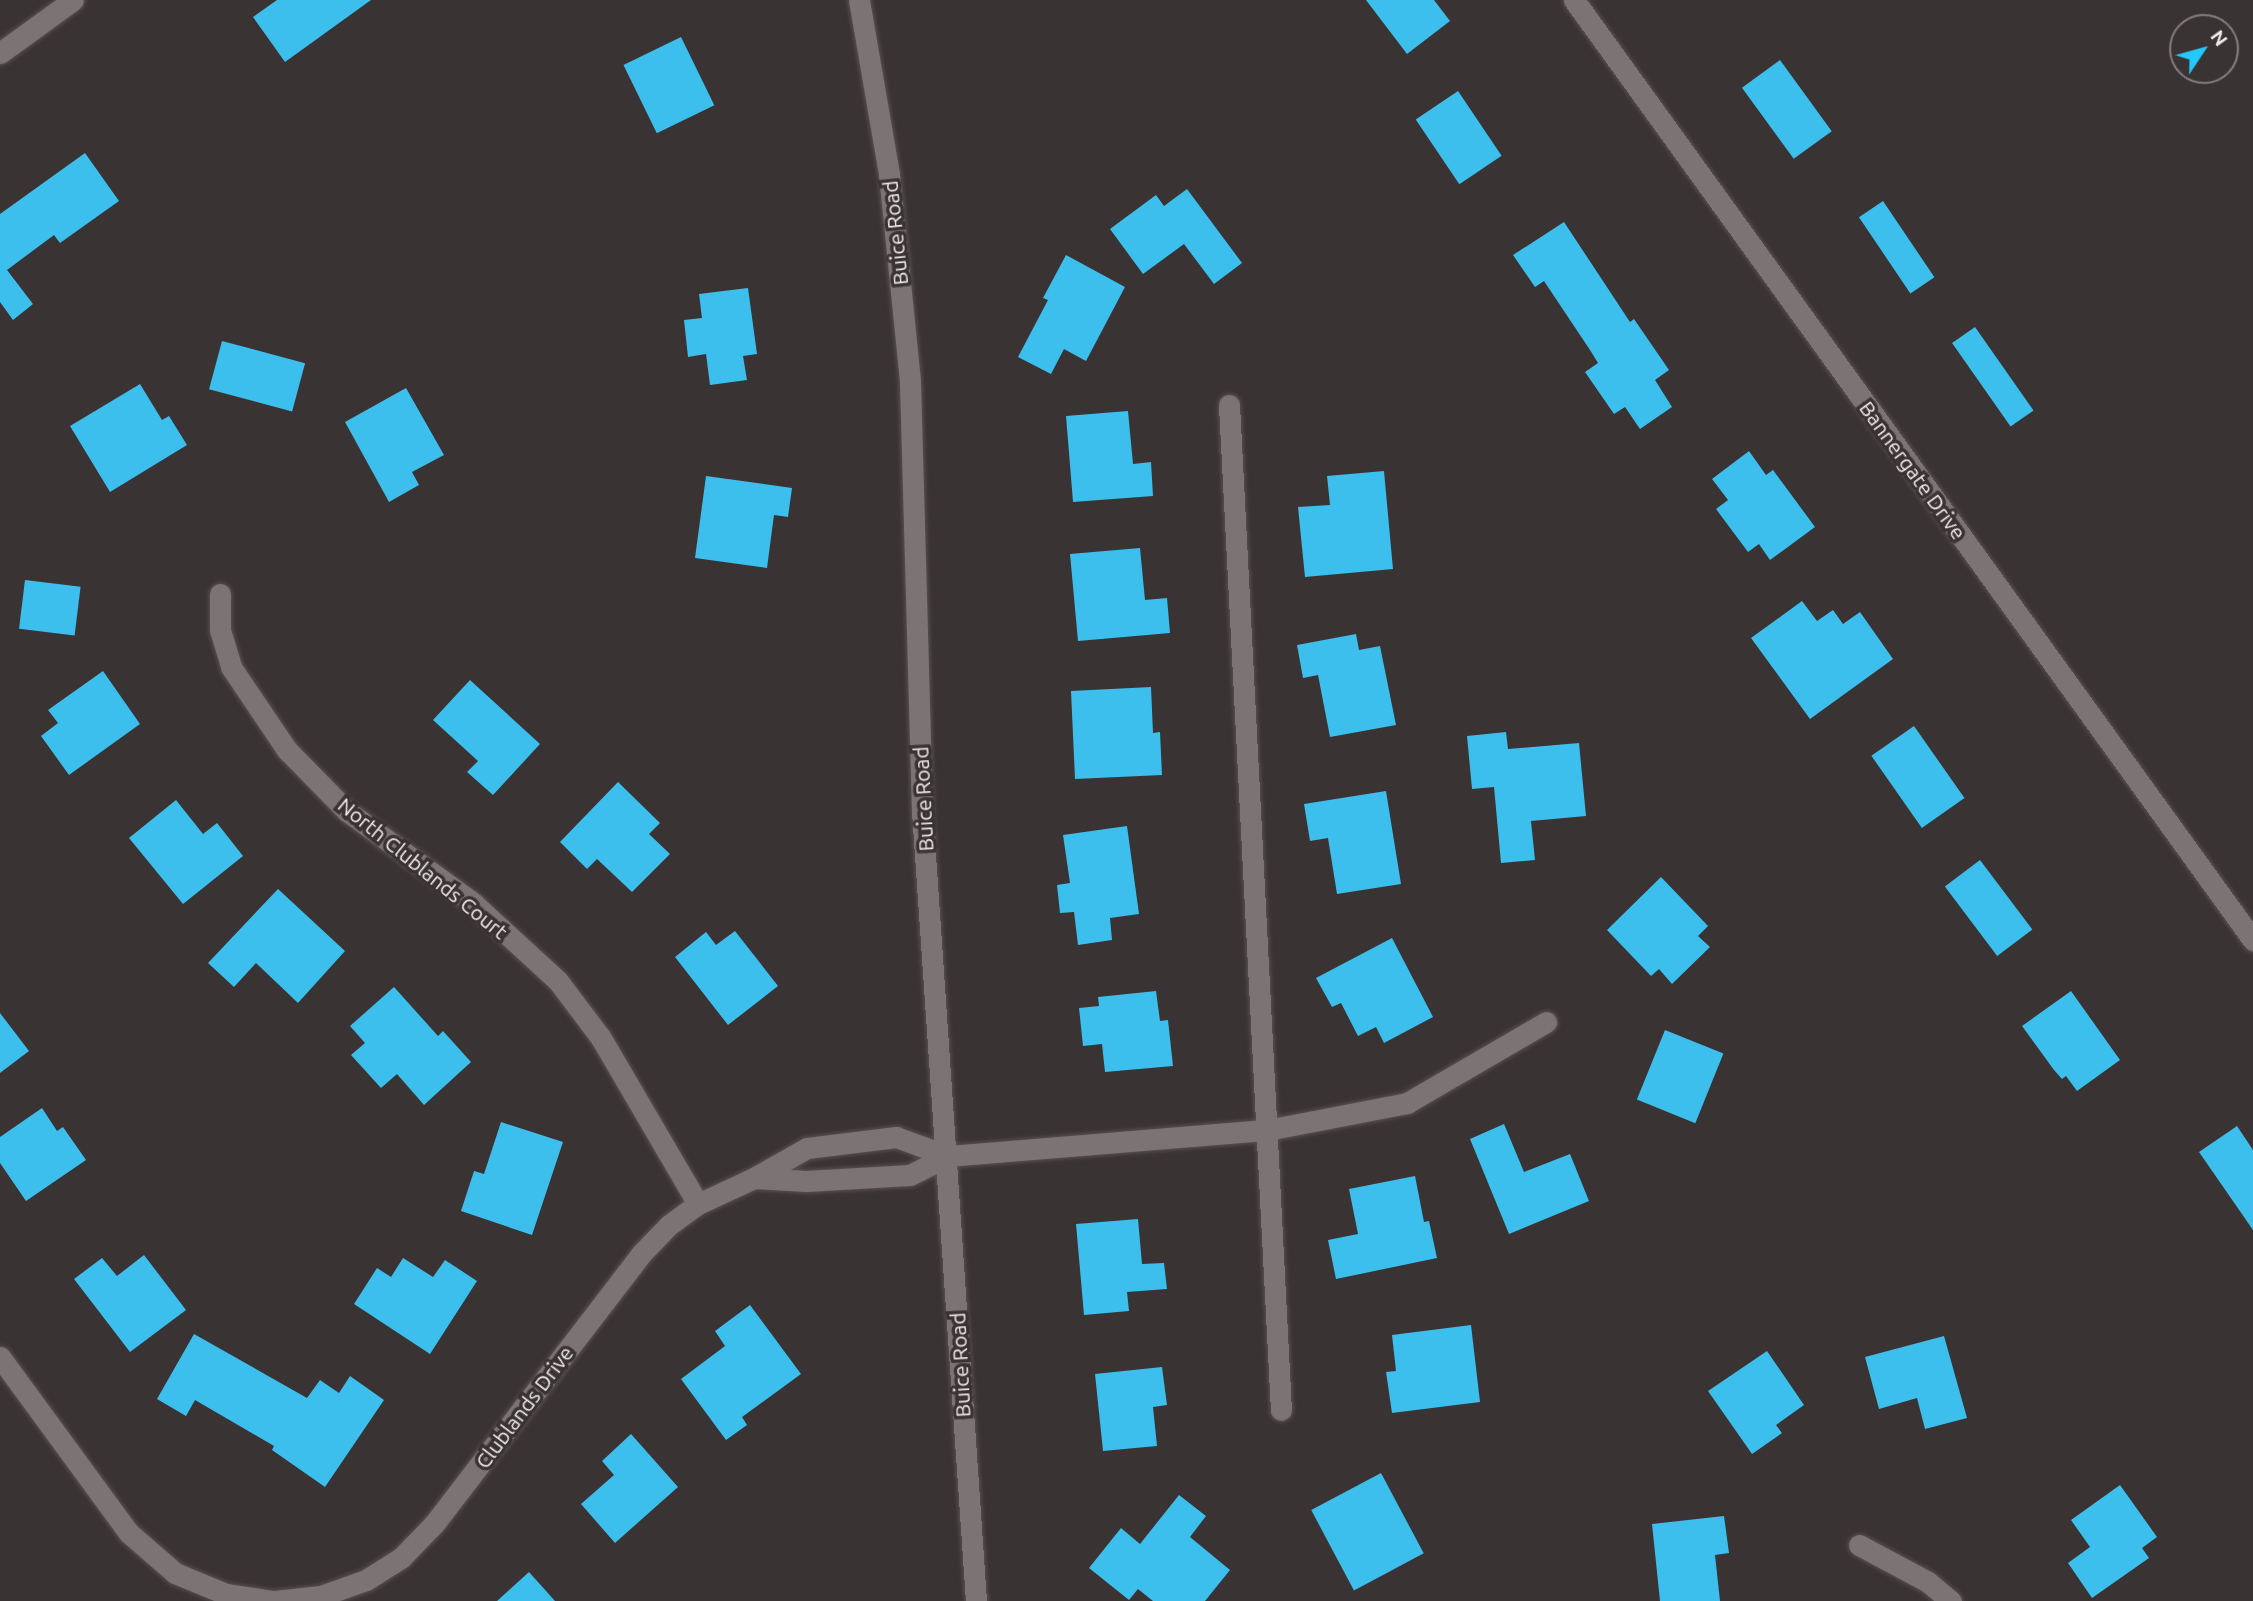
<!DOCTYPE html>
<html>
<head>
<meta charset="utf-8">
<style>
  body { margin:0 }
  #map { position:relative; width:2253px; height:1601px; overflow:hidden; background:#3a3333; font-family:Ubuntu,sans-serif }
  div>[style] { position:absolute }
  .building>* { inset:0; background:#3cbfed; transform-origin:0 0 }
  .roads { filter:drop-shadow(0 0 2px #575151) drop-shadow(0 0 2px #575151) }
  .street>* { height:21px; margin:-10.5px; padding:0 10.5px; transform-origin:10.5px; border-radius:10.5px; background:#7c7474 }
  .secondary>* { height:21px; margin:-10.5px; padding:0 10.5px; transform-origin:10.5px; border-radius:10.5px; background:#7c7474 }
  span { translate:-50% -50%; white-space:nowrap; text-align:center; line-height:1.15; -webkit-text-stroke:7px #3a3333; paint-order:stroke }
  .street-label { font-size:21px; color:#f0ecec }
  .north { position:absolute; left:2169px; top:14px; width:70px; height:70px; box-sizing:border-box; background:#3a3333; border:2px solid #837d7d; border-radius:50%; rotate:54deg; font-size:19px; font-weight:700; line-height:28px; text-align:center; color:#f0ecec }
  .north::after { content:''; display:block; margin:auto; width:24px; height:32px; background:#23c9fe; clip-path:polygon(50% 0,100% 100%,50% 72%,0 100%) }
</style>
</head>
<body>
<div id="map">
  <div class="building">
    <i style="clip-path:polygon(277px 0,371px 0,285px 62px,253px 17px)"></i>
    <i style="clip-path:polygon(1366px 0,1434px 0,1450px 21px,1407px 54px)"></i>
    <i style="left:681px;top:37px;width:76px;height:64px;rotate:64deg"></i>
    <i style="left:1780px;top:60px;width:88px;height:47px;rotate:54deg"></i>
    <i style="left:1458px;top:91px;width:78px;height:51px;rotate:56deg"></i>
    <i style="clip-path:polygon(85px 153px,119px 201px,60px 243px,54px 235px,7px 270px,33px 304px,13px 320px,0 302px,0 214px)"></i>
    <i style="clip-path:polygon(1187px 189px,1242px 263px,1214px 284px,1184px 244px,1143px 274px,1110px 229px,1156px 195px,1164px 206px)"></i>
    <i style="left:1883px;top:201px;width:92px;height:29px;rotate:56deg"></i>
    <i style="clip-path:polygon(1564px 222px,1630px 322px,1634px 319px,1669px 370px,1655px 380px,1672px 407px,1640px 429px,1625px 407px,1614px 414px,1585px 372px,1598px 363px,1590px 350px,1544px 281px,1535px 287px,1513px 255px)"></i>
    <i style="clip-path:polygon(1066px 255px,1125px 287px,1086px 361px,1064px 349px,1051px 374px,1018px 357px,1048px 300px,1043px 298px)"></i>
    <i style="clip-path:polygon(748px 288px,757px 354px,743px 356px,747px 380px,710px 385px,706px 354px,688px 357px,684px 320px,702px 318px,699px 294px)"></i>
    <i style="left:1975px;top:327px;width:102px;height:28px;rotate:55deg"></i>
    <i style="left:222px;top:341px;width:86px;height:50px;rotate:15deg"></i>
    <i style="clip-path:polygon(140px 384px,162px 420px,169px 416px,187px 445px,110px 492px,70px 426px)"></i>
    <i style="clip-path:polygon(406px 388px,444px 455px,412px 472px,419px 485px,389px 502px,345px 422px)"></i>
    <i style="clip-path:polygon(1128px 411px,1133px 464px,1151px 462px,1153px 496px,1073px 502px,1066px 416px)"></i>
    <i style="clip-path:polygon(1749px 451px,1766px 475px,1773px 470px,1815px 527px,1770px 560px,1759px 544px,1748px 552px,1716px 509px,1728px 500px,1712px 479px)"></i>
    <i style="clip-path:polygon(1384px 471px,1393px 569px,1305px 577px,1298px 507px,1330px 505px,1327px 476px)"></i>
    <i style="clip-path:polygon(706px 476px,792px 488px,788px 517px,774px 515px,767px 568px,695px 558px)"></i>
    <i style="clip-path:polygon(1140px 548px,1145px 600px,1167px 598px,1170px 633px,1078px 641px,1070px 554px)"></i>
    <i style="left:25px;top:580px;width:56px;height:49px;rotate:7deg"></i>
    <i style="clip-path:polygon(1802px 601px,1817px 621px,1833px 610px,1843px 624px,1860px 612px,1893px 659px,1810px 719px,1751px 638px)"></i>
    <i style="clip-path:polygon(1356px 634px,1359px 650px,1380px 646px,1396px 725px,1330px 737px,1318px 675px,1303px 678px,1297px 645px)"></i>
    <i style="clip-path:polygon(103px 671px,140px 724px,69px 775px,41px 736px,58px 723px,48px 710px)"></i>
    <i style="clip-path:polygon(470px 680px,540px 744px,493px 795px,467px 772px,478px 761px,433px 720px)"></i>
    <i style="clip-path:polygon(1151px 687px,1153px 733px,1160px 732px,1162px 775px,1075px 779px,1071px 691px)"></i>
    <i style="left:1914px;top:726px;width:88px;height:52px;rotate:55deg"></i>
    <i style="clip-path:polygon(1506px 732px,1508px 749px,1579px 743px,1586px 816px,1531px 821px,1535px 860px,1501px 863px,1494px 787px,1472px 789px,1467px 736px)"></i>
    <i style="clip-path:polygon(618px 782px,660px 823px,649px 834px,670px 854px,632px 892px,597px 859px,587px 869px,560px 842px)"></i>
    <i style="clip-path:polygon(1386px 791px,1401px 884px,1337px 894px,1328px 838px,1310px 841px,1304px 804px)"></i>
    <i style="clip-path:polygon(176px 800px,203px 834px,217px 823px,243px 856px,183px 904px,129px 838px)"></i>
    <i style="clip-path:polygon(1127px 826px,1139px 914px,1110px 918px,1112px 940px,1078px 945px,1074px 912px,1060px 913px,1057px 885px,1070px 883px,1063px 835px)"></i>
    <i style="left:1980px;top:860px;width:87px;height:44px;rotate:53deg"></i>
    <i style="clip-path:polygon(1661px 877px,1708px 926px,1698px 936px,1710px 947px,1672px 984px,1659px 969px,1651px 976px,1607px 930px)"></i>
    <i style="clip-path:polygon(278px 889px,345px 951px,298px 1003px,256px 963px,234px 987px,208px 963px)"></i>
    <i style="clip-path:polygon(735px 931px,778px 986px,728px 1025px,675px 957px,706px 932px,716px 945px)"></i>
    <i style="clip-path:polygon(1392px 938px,1433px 1017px,1384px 1043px,1376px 1027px,1358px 1036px,1341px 1003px,1332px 1007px,1316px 978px)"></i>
    <i style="clip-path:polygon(394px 987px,438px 1036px,443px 1031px,471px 1062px,424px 1105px,397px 1074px,381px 1088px,351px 1055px,365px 1043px,350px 1026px)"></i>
    <i style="clip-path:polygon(1156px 991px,1160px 1021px,1168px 1020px,1173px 1066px,1105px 1072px,1102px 1044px,1083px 1046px,1079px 1008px,1099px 1006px,1098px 997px)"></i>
    <i style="clip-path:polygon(2071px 991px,2120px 1060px,2077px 1091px,2066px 1076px,2062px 1079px,2054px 1070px,2022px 1026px)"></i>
    <i style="clip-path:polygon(0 1013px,29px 1051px,0 1073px)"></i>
    <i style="left:1665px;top:1030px;width:63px;height:75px;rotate:22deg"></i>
    <i style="clip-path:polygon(42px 1108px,57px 1131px,63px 1127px,86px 1160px,26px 1201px,0 1163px,0 1137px)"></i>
    <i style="clip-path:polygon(501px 1122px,563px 1142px,532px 1235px,461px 1211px,474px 1171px,484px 1174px)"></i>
    <i style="clip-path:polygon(1504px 1124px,1524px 1172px,1570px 1154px,1589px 1201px,1509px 1234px,1470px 1139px)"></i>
    <i style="clip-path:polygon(2237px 1126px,2253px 1150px,2253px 1230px,2199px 1152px)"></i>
    <i style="clip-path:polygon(1415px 1176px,1424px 1222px,1429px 1221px,1437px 1258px,1336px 1279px,1328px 1240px,1358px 1234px,1349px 1189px)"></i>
    <i style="clip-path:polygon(1138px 1219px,1142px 1264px,1164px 1263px,1167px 1289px,1127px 1292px,1129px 1311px,1084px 1315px,1076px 1224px)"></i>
    <i style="clip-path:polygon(144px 1255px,186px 1310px,130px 1352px,74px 1279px,102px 1258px,117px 1276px)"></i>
    <i style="clip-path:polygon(403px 1258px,433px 1277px,445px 1260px,477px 1281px,430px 1354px,354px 1304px,377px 1268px,391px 1277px)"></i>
    <i style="clip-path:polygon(750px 1305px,801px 1374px,742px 1417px,747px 1425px,726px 1440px,681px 1379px,725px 1346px,715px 1331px)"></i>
    <i style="clip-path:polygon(1471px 1325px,1480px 1402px,1392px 1413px,1386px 1372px,1396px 1371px,1392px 1335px)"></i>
    <i style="clip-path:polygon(194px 1334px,307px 1398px,320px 1380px,339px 1393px,350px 1376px,384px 1400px,325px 1487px,272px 1450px,274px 1446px,195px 1400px,186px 1416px,157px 1399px)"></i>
    <i style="clip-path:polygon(1944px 1336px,1967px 1418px,1925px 1429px,1917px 1398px,1879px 1409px,1865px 1357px)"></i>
    <i style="clip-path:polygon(1767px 1351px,1804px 1405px,1776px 1425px,1782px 1433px,1752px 1454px,1708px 1391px)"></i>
    <i style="clip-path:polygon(1162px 1367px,1167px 1405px,1153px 1407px,1157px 1446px,1103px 1451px,1095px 1374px)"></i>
    <i style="clip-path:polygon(631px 1434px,678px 1487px,615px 1543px,581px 1504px,614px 1475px,602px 1461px)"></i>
    <i style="left:1381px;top:1473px;width:91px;height:79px;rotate:62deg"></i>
    <i style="clip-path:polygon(2120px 1485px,2157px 1537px,2142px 1548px,2149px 1558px,2092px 1598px,2068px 1563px,2090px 1547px,2071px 1520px)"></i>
    <i style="clip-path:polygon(1179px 1495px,1206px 1516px,1190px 1537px,1230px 1570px,1205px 1601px,1153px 1601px,1138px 1589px,1129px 1600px,1089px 1568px,1121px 1528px,1140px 1544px)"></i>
    <i style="clip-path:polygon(1724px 1516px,1729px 1553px,1715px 1555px,1720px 1601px,1660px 1601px,1652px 1524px)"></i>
    <i style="clip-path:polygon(529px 1572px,555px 1601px,497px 1601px)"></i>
  </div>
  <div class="roads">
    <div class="street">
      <i style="left:1574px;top:0;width:1160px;rotate:54.16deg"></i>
      <i style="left:0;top:53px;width:90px;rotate:-36deg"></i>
      <i style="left:1229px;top:405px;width:1006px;rotate:87.04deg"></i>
      <i style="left:220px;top:594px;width:36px;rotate:90deg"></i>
      <i style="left:220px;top:630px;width:39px;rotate:73deg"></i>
      <i style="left:231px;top:667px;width:100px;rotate:56deg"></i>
      <i style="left:287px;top:750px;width:86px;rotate:45.5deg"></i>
      <i style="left:347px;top:811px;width:156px;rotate:36.1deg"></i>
      <i style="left:473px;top:903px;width:115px;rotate:42.5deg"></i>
      <i style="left:558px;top:981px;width:71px;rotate:53deg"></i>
      <i style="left:601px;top:1038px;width:192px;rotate:59.7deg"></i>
      <i style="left:754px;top:1178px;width:61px;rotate:-29.5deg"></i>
      <i style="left:807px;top:1148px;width:90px;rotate:-7deg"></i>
      <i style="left:896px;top:1137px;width:55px;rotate:20.1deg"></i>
      <i style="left:0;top:1357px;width:218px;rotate:53.8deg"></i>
      <i style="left:129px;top:1533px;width:61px;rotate:41deg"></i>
      <i style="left:175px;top:1573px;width:55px;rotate:22.4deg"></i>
      <i style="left:226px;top:1594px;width:48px;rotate:8.5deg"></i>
      <i style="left:1859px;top:1545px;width:78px;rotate:28.2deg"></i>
      <i style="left:1928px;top:1582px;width:30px;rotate:40deg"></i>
      <i style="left:275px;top:1601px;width:46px;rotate:-6.2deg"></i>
      <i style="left:321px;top:1596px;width:48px;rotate:-19.6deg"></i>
      <i style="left:366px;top:1580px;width:41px;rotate:-32.2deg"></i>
      <i style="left:401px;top:1558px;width:47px;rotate:-45.9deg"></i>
      <i style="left:434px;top:1524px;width:340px;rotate:-52.5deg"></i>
      <i style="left:641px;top:1254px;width:40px;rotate:-46deg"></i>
      <i style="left:669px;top:1225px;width:36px;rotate:-36deg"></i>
      <i style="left:698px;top:1204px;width:62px;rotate:-24.9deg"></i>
      <i style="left:754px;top:1178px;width:52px;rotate:3.3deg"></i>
      <i style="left:806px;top:1181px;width:104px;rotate:-3.3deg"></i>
      <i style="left:910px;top:1175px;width:42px;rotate:-26.6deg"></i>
      <i style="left:948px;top:1156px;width:320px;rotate:-4.7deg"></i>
      <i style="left:1267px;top:1130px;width:143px;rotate:-10.9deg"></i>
      <i style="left:1407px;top:1103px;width:161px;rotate:-30.2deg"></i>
    </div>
    <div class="secondary">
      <i style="left:859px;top:0;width:177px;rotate:80.2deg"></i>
      <i style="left:889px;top:174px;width:209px;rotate:84.2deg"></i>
      <i style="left:910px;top:382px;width:429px;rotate:88.4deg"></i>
      <i style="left:922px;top:811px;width:792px;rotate:86.09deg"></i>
    </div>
  </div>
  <div class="street-label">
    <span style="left:895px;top:233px;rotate:-96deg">Buice Road</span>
    <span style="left:1913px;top:470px;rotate:54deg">Bannergate Drive</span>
    <span style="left:923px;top:799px;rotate:-93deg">Buice Road</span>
    <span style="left:423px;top:868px;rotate:39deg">North Clublands Court</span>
    <span style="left:960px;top:1365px;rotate:-93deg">Buice Road</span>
    <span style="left:524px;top:1407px;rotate:-53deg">Clublands Drive</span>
  </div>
  <div class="north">N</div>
</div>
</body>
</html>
